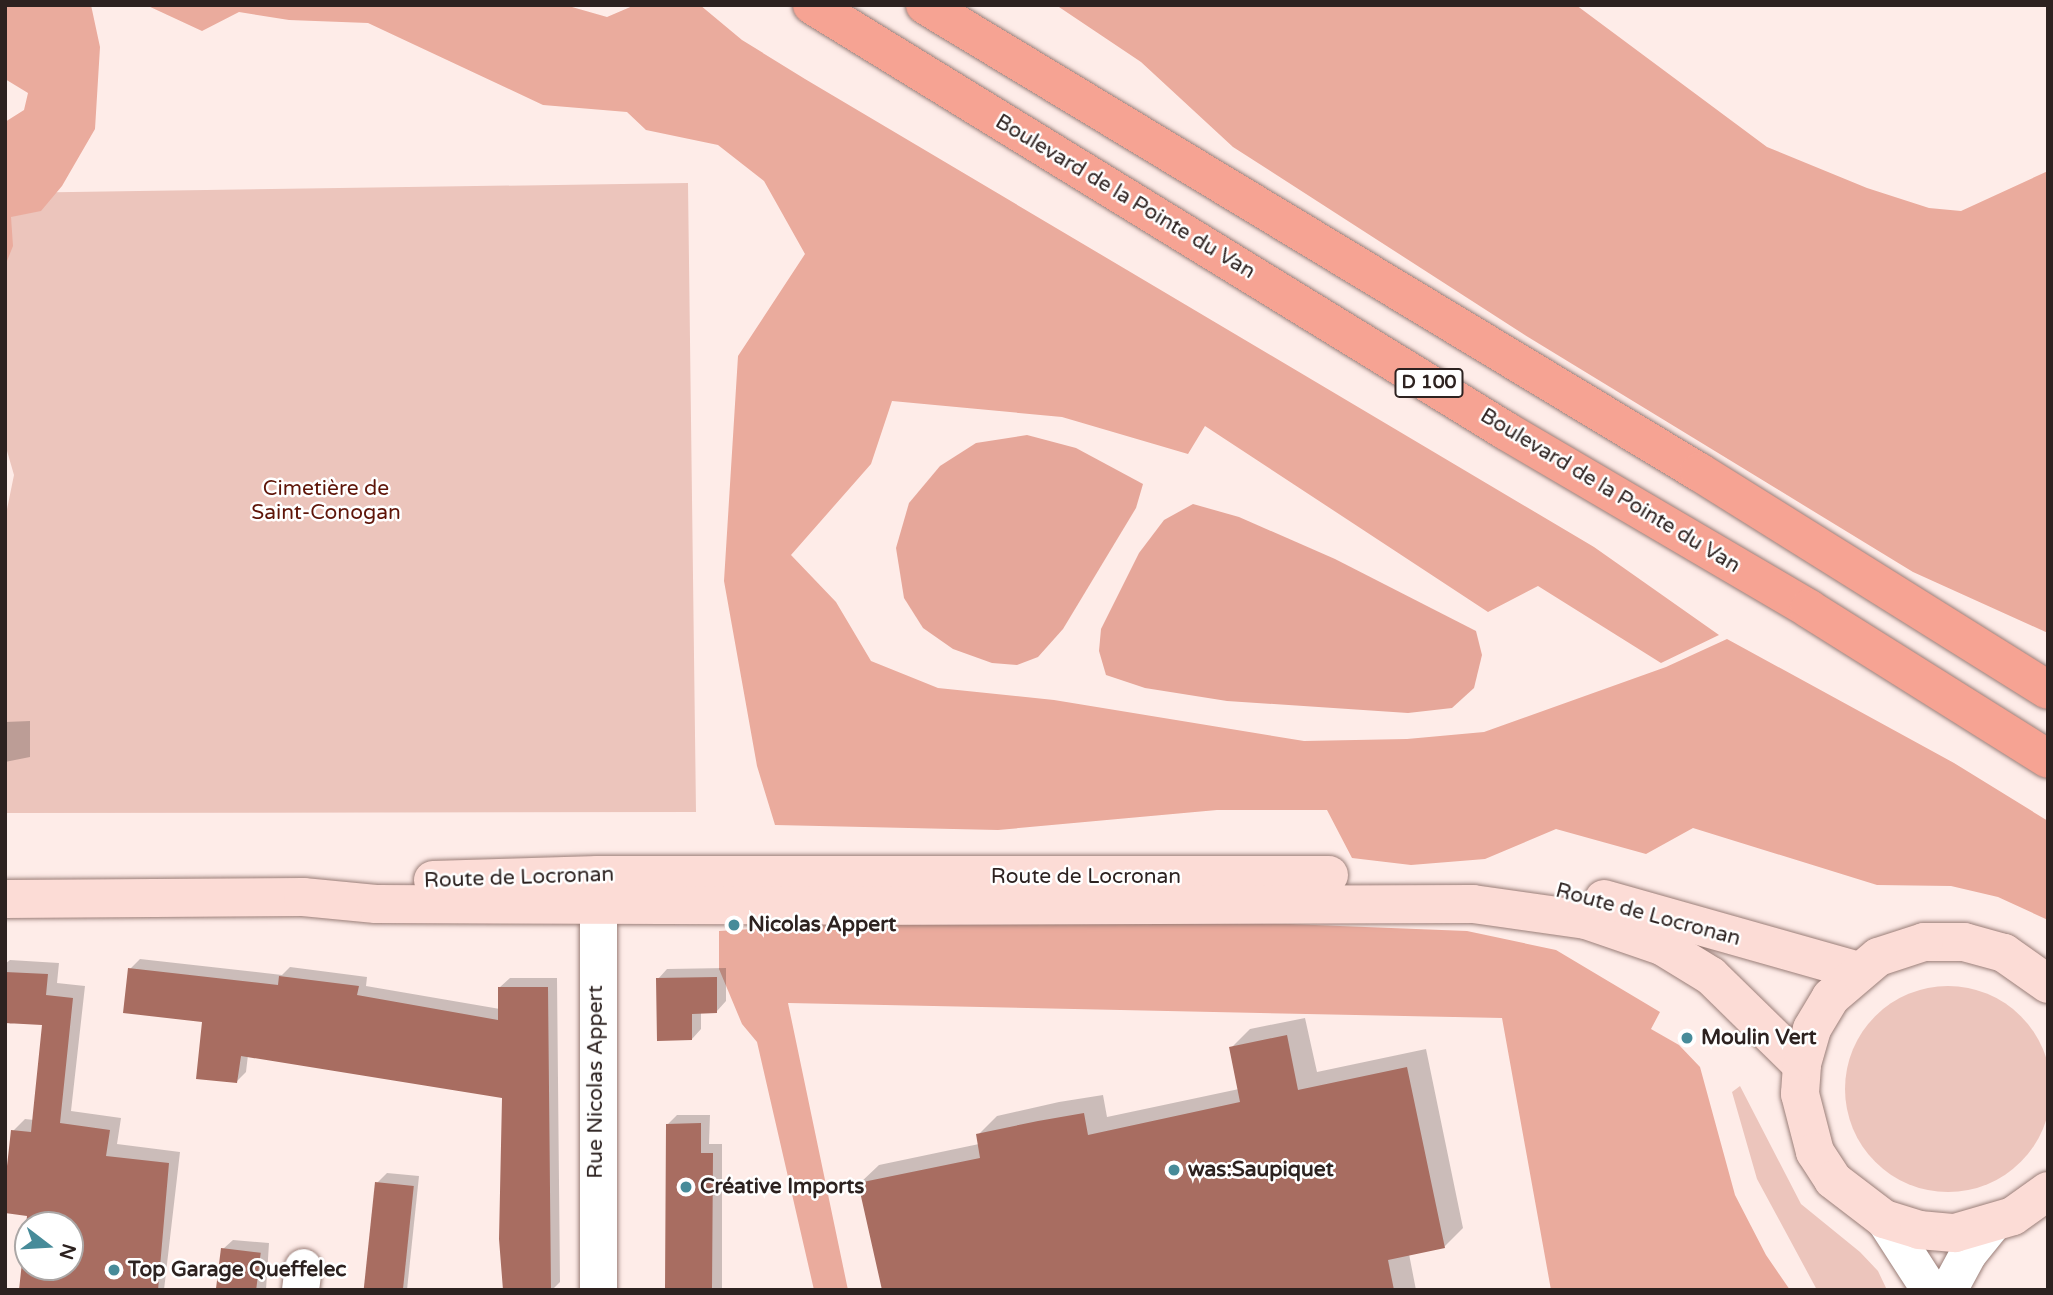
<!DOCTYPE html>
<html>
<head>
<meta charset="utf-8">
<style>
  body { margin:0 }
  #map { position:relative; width:2053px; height:1295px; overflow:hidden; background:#feece8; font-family:"Varela Round",sans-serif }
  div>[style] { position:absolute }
  .green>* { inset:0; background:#ecc5bc }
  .round { border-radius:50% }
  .forest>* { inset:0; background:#eaab9d }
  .water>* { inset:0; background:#e6a79a }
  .shadow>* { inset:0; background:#0003 }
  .building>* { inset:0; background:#a86d61; transform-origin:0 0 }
  .roads { filter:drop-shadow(0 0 2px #9a7e78) drop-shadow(0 0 2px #9a7e78) }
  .minor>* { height:37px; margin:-18.5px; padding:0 18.5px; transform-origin:18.5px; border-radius:18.5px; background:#fff }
  .secondary>* { height:38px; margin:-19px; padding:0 19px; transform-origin:19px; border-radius:19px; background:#fcdcd6 }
  .trunk>* { height:38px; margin:-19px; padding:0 19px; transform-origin:19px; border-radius:19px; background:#f6a393 }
  .dots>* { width:19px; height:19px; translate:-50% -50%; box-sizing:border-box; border:4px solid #fff; border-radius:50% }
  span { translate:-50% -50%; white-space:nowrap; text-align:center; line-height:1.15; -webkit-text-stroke:5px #fff; paint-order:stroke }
  .shield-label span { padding:2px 5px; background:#fff; border:2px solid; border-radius:5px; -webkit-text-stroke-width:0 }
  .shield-label { font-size:19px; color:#2d2220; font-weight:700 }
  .street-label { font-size:21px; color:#2d2220 }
  .park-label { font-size:21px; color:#5f1509 }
  .poi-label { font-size:21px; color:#2d2220; font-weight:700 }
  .left { translate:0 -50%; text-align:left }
  .frame { position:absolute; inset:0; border:7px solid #2d2220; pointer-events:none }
  .north { position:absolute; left:14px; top:1211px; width:70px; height:70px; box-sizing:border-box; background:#fff; border:2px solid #aba7a6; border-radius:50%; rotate:107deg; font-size:19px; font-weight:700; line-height:28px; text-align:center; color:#2d2220 }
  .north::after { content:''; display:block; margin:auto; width:24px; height:32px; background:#478b99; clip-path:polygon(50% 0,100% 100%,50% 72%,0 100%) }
</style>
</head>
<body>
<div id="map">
  <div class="green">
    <i style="clip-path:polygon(688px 183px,696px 812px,5px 813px,5px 519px,14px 475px,5px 444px,5px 193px)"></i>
    <i class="round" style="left:1845px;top:986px;width:206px;height:206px"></i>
    <i style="clip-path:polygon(1740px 1086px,1801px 1204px,1860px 1252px,1878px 1271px,1887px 1290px,1817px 1290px,1757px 1179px,1732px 1092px)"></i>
  </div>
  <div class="forest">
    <i style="clip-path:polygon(5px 5px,91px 5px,100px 47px,95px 129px,62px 186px,41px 211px,11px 217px,13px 246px,5px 266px,5px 122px,24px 110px,28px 93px,5px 79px)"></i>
    <i style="clip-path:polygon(146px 5px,565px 5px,607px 17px,635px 5px,700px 5px,742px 40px,805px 79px,1594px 547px,1719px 635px,1661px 663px,1538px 586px,1488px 612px,1205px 426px,1188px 454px,1062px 417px,892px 401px,871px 464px,791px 555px,836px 602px,871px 661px,938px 688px,1054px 700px,1304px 741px,1407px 739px,1484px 732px,1666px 667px,1727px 639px,1954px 763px,2048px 821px,2048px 920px,1998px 897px,1951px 886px,1877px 885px,1693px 828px,1646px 854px,1556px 829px,1485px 859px,1411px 865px,1352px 858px,1327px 810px,1217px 810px,998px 830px,775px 825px,757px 766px,724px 581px,738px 356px,805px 254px,764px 181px,718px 145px,646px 130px,627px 112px,543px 105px,368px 23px,289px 20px,239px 12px,202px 31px)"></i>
    <i style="clip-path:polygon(1056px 5px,1576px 5px,1767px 147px,1867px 188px,1929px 208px,1961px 211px,2048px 171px,2048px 633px,1913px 572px,1528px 337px,1233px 147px,1141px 62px)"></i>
    <i style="clip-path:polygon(1161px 919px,1467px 931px,1556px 950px,1660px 1012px,1651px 1029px,1679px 1045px,1700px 1067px,1735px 1195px,1766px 1255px,1790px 1290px,1551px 1290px,1502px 1018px,788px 1003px,848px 1290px,814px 1290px,757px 1042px,742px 1024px,719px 969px,719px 931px,814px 925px)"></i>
  </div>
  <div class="water">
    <i style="clip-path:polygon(1027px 435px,1076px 448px,1143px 484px,1136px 508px,1063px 629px,1038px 657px,1017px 665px,992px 663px,953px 649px,923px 628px,904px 598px,896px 548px,909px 503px,940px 466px,976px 443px)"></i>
    <i style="clip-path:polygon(1193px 504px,1239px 517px,1335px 559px,1476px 631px,1482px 655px,1474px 688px,1452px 708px,1408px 713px,1227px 701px,1145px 688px,1106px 675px,1099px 651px,1101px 629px,1139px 553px,1164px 520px)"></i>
  </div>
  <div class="shadow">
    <i style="clip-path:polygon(30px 721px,30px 757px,5px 762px,5px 722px)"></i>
    <i style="clip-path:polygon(140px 959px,282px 975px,290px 967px,367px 977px,366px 986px,500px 1009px,500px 987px,510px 978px,557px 978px,560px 1282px,552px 1290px,504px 1290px,504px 1097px,248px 1055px,246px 1072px,236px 1082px,204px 1021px,130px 969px)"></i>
    <i style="clip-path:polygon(evenodd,10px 960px,59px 963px,57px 983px,85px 986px,71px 1111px,121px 1118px,117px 1144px,180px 1152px,164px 1290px,20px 1290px,29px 1214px,13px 1131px,25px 1119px,34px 1120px,44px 1023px,5px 1021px,5px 964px,10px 960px,28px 1225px,70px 1225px,70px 1267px,28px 1267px,28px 1225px)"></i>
    <i style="clip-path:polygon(726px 968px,726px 1001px,717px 1011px,701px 1012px,701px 1029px,692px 1039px,658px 979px,667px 969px)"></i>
    <i style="clip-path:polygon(1305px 1018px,1317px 1072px,1426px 1049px,1463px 1228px,1444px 1247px,1409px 1254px,1416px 1290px,884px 1290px,860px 1183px,879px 1165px,979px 1144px,978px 1135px,997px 1116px,1059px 1102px,1103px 1095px,1107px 1117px,1239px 1089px,1231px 1048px,1250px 1029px)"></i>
    <i style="clip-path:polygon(677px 1115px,710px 1115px,709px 1144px,722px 1144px,722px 1290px,667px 1290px,667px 1125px)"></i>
    <i style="clip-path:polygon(387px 1173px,419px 1176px,407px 1290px,365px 1290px,377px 1183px)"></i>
    <i style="clip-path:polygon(233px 1240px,269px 1243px,266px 1290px,219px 1290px,223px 1249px)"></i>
  </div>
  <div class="building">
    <i style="clip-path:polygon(128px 968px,278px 985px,279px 976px,359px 986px,357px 995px,498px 1020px,498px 987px,548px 987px,551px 1290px,503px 1290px,499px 1239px,502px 1098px,241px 1056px,237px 1083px,196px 1079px,202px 1022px,123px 1013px)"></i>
    <i style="clip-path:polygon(evenodd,5px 972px,48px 974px,46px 995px,73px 998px,60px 1123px,110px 1130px,106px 1156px,169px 1163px,158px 1290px,19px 1290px,27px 1216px,5px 1213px,5px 1184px,11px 1130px,31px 1132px,42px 1025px,5px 1023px,5px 972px,28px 1225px,70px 1225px,70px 1267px,28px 1267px,28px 1225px)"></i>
    <i style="clip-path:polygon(717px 977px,717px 1013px,692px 1014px,692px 1040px,657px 1041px,656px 978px)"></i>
    <i style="clip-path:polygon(1287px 1035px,1298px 1090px,1407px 1067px,1445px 1248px,1388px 1260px,1394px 1290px,882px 1290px,858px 1183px,980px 1158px,976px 1134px,1038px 1121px,1084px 1113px,1088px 1135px,1240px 1102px,1229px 1047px)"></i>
    <i style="clip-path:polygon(701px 1123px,701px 1153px,713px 1153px,712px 1290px,665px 1290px,666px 1124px)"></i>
    <i style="left:375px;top:1182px;width:39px;height:109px;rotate:6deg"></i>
    <i style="left:221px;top:1248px;width:40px;height:42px;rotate:7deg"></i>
  </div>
  <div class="roads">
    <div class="minor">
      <i style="left:598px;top:876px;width:414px;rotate:90deg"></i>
      <i style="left:1884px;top:1219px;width:85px;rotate:57.1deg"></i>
      <i style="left:300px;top:1290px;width:23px;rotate:-83deg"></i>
      <i style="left:1948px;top:1290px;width:42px;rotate:-61.6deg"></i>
      <i style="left:1968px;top:1253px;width:35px;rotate:-51deg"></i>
    </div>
    <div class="secondary">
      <i style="left:433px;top:880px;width:165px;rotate:-1.7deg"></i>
      <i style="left:598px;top:875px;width:731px"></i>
      <i style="left:5px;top:899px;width:298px;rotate:-0.4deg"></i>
      <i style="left:303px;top:897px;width:73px;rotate:5.5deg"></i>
      <i style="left:376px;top:904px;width:460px;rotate:0.2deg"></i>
      <i style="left:836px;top:906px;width:637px;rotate:-0.18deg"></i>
      <i style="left:1473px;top:904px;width:114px;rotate:8.1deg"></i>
      <i style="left:1586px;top:920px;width:80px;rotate:18.9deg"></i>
      <i style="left:1662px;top:946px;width:57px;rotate:31.5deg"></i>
      <i style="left:1711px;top:976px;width:127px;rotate:44.4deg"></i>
      <i style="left:1604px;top:899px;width:264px;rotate:15.8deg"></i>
      <i style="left:2048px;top:984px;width:54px;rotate:-144.8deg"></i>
      <i style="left:2004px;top:953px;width:41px;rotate:-164.6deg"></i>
      <i style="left:1964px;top:942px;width:40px;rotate:180deg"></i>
      <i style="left:1924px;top:942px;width:48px;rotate:161.9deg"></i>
      <i style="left:1878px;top:957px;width:62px;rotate:139.6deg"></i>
      <i style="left:1831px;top:997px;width:37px;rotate:121deg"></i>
      <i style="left:1812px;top:1029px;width:37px;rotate:106deg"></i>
      <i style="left:1802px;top:1065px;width:29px;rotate:94deg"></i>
      <i style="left:1800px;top:1094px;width:60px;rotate:75.5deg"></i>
      <i style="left:1815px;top:1152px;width:33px;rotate:57deg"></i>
      <i style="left:1833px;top:1180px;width:64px;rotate:37.4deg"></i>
      <i style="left:1884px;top:1219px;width:37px;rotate:17deg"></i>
      <i style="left:1919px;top:1230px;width:36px;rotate:5deg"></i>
      <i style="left:1955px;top:1233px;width:60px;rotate:-16.3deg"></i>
      <i style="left:2013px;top:1216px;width:43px;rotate:-35.5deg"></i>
    </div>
    <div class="trunk">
      <i style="left:812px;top:5px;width:814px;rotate:31.54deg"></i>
      <i style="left:1506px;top:431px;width:351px;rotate:30.4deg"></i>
      <i style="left:1809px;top:609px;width:282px;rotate:32.1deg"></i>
      <i style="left:925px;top:5px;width:904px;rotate:31.11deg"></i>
      <i style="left:1699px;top:472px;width:411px;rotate:32deg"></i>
    </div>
  </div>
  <div class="dots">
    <i style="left:734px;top:925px;background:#478b99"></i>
    <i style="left:1687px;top:1038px;background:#478b99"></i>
    <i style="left:1174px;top:1170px;background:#478b99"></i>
    <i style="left:686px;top:1187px;background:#478b99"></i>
    <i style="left:114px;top:1270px;background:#478b99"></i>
  </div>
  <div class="shield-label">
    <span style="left:1429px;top:383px">D 100</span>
  </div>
  <div class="street-label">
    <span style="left:1125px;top:197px;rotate:31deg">Boulevard de la Pointe du Van</span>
    <span style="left:1610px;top:491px;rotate:31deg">Boulevard de la Pointe du Van</span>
    <span style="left:1086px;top:877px">Route de Locronan</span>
    <span style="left:519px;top:878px;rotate:-2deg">Route de Locronan</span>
    <span style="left:1648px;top:915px;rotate:15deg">Route de Locronan</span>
    <span style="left:596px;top:1082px;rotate:-90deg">Rue Nicolas Appert</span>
  </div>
  <div class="park-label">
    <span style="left:326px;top:501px">Cimetière de<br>Saint-Conogan</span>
  </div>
  <div class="poi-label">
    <span class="left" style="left:748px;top:925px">Nicolas Appert</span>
    <span class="left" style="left:1701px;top:1038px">Moulin Vert</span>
    <span class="left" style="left:1188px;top:1170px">was:Saupiquet</span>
    <span class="left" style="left:700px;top:1187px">Créative Imports</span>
    <span class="left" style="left:128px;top:1270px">Top Garage Queffelec</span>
  </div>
  <div class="frame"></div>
  <div class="north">N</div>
</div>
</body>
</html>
